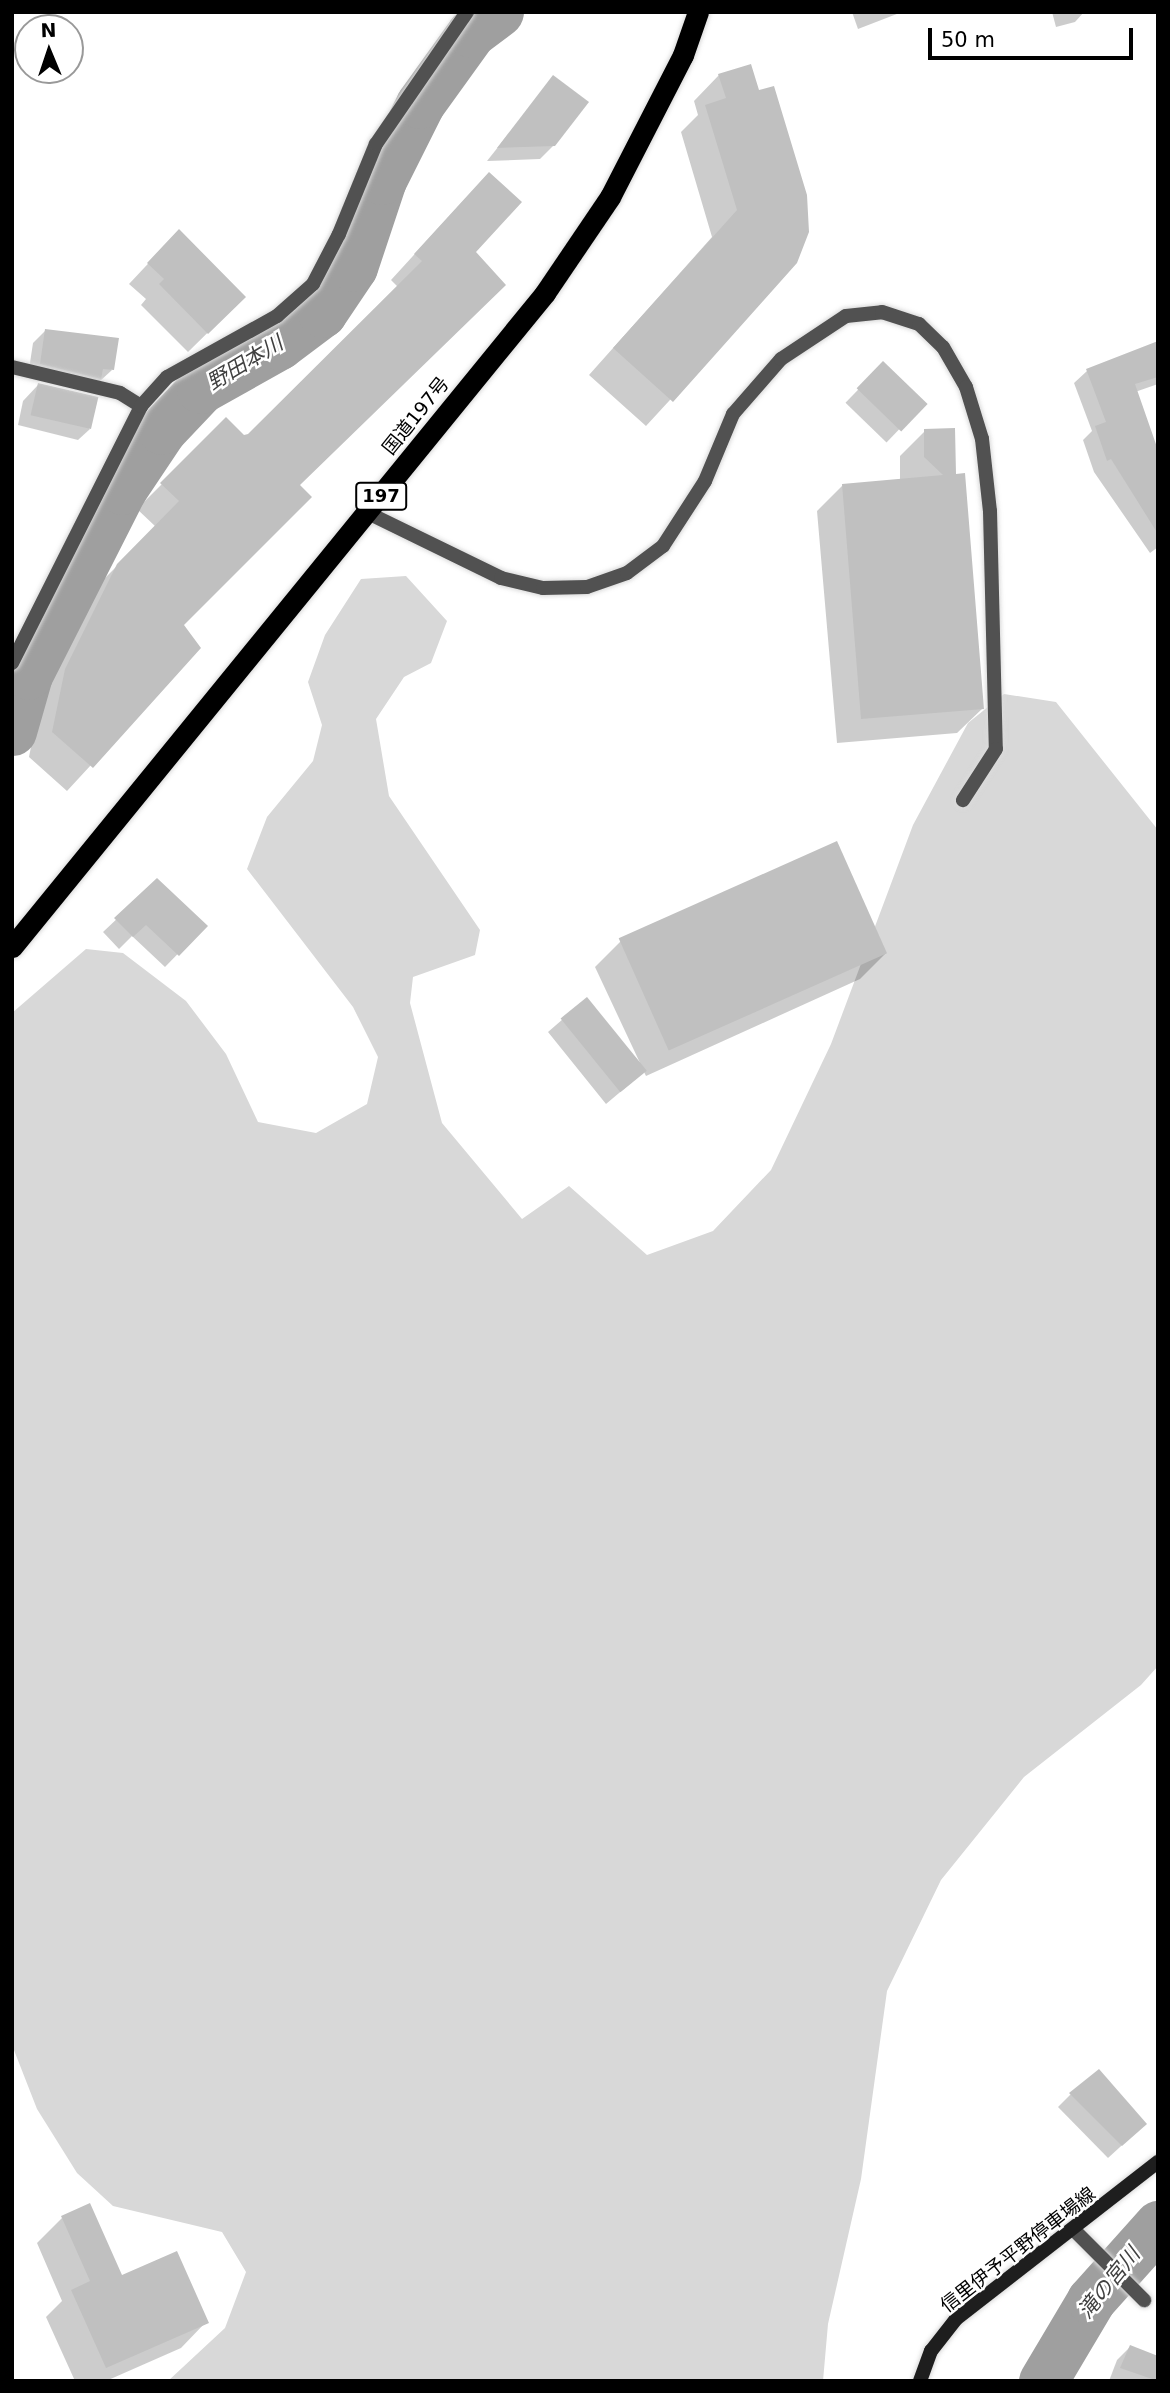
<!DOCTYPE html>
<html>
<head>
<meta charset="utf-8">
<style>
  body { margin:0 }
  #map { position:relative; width:1170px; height:2393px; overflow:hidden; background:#fff; font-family:"DejaVu Sans","Noto Sans JP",sans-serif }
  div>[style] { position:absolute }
  .green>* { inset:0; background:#d8d8d8 }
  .shadow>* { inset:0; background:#0003; transform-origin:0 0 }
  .river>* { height:49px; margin:-24.5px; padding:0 24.5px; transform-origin:24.5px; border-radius:24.5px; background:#9f9f9f }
  .building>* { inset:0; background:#c0c0c0; transform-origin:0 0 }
  .roads { filter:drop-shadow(0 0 2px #dbdbdb) drop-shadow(0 0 2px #dbdbdb) }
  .street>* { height:14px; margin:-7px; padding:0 7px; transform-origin:7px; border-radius:7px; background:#515151 }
  .secondary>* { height:14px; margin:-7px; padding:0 7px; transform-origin:7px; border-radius:7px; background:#1e1e1e }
  .highway>* { height:21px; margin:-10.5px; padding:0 10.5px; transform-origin:10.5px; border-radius:10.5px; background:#000 }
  span { translate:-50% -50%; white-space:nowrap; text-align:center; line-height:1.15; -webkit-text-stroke:5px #fff; paint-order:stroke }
  .shield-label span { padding:2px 5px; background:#fff; border:2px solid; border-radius:5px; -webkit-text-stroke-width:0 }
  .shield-label { font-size:18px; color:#000; font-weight:700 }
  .street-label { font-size:19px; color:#000 }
  .water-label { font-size:21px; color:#404040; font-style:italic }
  .frame { position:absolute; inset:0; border:14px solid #000; pointer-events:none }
  .north { position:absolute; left:14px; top:14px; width:70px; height:70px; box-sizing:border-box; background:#fff; border:2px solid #999; border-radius:50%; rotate:358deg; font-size:19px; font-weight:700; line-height:28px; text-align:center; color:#000 }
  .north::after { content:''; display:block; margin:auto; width:24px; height:32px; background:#000; clip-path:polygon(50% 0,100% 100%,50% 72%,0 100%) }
  .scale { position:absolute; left:928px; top:28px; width:205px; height:32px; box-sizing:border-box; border:4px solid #000; border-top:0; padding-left:9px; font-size:21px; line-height:24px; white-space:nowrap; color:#000; -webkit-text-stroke:5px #fff; paint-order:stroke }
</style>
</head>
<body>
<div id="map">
  <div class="green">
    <i style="clip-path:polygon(406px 576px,447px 621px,431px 663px,404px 677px,376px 719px,389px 796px,480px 930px,475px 955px,413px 977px,410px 1003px,442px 1123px,522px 1219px,569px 1186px,647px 1255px,713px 1231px,771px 1170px,831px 1044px,913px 825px,968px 723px,1004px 694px,1056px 702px,1158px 830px,1158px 1666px,1141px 1685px,1024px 1777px,941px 1880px,887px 1991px,861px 2179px,828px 2324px,823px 2381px,168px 2381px,225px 2328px,246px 2272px,222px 2232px,113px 2206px,77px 2173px,37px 2109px,12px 2045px,12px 1013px,86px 949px,123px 953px,186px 1001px,226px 1054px,258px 1122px,316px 1133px,367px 1104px,378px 1057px,353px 1007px,247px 869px,267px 817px,313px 761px,322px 725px,308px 682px,325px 635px,361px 579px)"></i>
  </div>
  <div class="shadow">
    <i style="clip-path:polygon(852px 12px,902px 12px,858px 29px)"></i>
    <i style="clip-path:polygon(1052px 12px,1084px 12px,1075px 22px,1056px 27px)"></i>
    <i style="clip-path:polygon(719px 75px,796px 263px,646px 426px,589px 375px,712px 237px,681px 132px,698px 115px,694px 101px)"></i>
    <i style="clip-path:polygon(553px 78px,554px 145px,540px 159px,487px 161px)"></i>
    <i style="clip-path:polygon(465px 199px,473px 252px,298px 485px,182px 625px,199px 648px,67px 791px,29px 757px,41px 695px,92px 591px,156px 527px,137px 509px,226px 420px,243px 437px,249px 436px,398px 287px,391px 280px)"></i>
    <i style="clip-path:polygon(160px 251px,244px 297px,188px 352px,141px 305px,146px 299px,129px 284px)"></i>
    <i style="clip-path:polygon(46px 330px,112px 370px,99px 382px,28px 376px,33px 343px)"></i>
    <i style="clip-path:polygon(1158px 344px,1158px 384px,1135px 392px,1158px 473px,1158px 547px,1150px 553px,1094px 472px,1083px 440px,1092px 431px,1074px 383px,1087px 371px)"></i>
    <i style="left:883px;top:364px;width:57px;height:54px;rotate:44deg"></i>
    <i style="clip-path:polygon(38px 385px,90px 429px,78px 440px,18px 425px,23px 401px)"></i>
    <i style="clip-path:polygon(925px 431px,954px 476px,983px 708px,957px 733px,837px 743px,817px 511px,843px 485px,900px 481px,900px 456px)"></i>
    <i style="clip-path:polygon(157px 881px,205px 926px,165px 967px,132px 936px,119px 949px,103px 932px)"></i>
    <i style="clip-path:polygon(621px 941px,886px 953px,860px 979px,646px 1076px,644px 1072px,606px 1104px,548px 1032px,586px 999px,640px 1063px,595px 967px)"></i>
    <i style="clip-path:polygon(1071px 2094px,1131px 2137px,1108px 2158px,1058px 2107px)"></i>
    <i style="clip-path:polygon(62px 2218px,122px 2278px,206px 2322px,181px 2348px,106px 2381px,75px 2381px,46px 2317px,62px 2301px,37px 2243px)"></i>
    <i style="clip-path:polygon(1130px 2347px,1158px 2381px,1109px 2381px,1117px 2360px)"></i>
  </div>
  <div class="river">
    <i style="left:12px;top:731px;width:58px;rotate:-74.1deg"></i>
    <i style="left:28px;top:675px;width:208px;rotate:-63.1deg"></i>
    <i style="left:122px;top:490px;width:72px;rotate:-56.3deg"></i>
    <i style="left:162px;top:430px;width:57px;rotate:-46.4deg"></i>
    <i style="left:201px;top:389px;width:90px;rotate:-29.4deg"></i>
    <i style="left:279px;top:345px;width:54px;rotate:-36.7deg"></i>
    <i style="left:322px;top:313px;width:55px;rotate:-56deg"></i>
    <i style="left:353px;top:267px;width:92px;rotate:-71.6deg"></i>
    <i style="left:382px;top:180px;width:85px;rotate:-63.4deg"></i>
    <i style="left:420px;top:104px;width:87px;rotate:-54.3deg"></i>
    <i style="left:471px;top:33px;width:35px;rotate:-37deg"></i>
    <i style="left:1043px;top:2381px;width:94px;rotate:-59.3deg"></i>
    <i style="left:1091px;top:2300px;width:101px;rotate:-48.2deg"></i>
  </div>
  <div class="building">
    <i style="clip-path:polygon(751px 64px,759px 90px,774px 86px,807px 195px,809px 232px,797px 263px,673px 402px,613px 348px,737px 210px,705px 105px,726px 98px,718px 74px)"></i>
    <i style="clip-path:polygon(553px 75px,589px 102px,555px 146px,497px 148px)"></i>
    <i style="clip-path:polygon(489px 172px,522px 202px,476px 252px,506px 285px,300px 485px,312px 497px,184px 625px,201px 648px,93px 768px,52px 732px,65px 669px,117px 564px,179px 501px,160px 483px,226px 417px,244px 435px,248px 434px,422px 261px,414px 254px)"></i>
    <i style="clip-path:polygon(179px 229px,246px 297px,208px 334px,159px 284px,164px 279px,147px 263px)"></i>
    <i style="clip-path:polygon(45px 329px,119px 338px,114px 370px,103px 369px,101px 379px,40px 364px)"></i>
    <i style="clip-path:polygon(1158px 341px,1158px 377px,1135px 384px,1158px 450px,1158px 534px,1111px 459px,1107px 461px,1095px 426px,1106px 422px,1086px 369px)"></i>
    <i style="left:883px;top:361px;width:62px;height:38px;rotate:44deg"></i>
    <i style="left:38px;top:383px;width:62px;height:33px;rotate:13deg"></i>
    <i style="clip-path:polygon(955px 428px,956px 474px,965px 473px,984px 709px,861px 719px,842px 484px,943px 475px,924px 457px,924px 429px)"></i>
    <i style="left:837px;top:841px;width:123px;height:239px;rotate:66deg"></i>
    <i style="clip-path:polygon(157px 878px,208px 926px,179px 956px,146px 925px,133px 937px,114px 918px)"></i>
    <i style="left:587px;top:997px;width:95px;height:34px;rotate:51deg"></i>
    <i style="clip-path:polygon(1099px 2069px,1147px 2124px,1122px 2146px,1069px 2093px)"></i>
    <i style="clip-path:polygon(90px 2203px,122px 2275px,177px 2251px,209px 2323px,106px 2368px,71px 2290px,90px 2281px,61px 2216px)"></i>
    <i style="clip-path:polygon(1130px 2345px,1158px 2356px,1158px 2381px,1120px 2368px)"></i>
  </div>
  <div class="roads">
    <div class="street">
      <i style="left:12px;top:367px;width:111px;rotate:13.5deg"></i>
      <i style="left:120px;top:393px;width:25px;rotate:32deg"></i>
      <i style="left:368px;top:513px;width:148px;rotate:26deg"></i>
      <i style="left:501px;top:578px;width:43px;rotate:13.4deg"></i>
      <i style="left:543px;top:588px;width:44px;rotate:-1.3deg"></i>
      <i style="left:587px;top:587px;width:42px;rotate:-19.3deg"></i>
      <i style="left:627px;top:573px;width:45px;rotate:-36.9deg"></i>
      <i style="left:663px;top:546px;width:77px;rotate:-57.1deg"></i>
      <i style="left:705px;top:481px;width:73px;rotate:-67.3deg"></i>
      <i style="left:733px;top:414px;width:73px;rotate:-48.9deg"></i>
      <i style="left:781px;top:359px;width:78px;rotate:-33.5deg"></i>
      <i style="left:846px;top:316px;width:36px;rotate:-6deg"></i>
      <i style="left:882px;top:312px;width:39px;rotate:18deg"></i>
      <i style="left:919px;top:324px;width:33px;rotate:44deg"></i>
      <i style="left:943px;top:347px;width:46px;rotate:60.1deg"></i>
      <i style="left:966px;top:387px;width:54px;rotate:72.9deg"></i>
      <i style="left:982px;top:439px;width:72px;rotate:83.7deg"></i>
      <i style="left:990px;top:511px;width:238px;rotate:88.6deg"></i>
      <i style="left:996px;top:749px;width:61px;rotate:122.9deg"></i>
      <i style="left:12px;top:663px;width:288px;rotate:-63.3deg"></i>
      <i style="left:141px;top:406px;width:39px;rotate:-48deg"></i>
      <i style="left:167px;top:377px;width:126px;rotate:-29deg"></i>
      <i style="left:277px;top:316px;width:48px;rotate:-41.6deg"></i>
      <i style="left:313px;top:284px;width:56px;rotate:-62.5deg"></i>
      <i style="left:339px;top:234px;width:97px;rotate:-67.7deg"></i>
      <i style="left:376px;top:144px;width:160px;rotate:-55.4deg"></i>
      <i style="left:1075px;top:2231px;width:98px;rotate:45deg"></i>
    </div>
    <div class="secondary">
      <i style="left:920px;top:2381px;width:32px;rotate:-70deg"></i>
      <i style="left:931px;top:2351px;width:41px;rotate:-52deg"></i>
      <i style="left:956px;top:2319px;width:256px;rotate:-37.9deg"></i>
    </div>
    <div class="highway">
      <i style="left:12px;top:947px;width:844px;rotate:-50.82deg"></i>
      <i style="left:545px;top:293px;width:116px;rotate:-55.9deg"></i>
      <i style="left:610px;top:197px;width:160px;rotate:-62.8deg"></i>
      <i style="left:683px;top:55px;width:46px;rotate:-70.8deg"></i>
    </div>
  </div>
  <div class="shield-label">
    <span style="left:381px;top:496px">197</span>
  </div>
  <div class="street-label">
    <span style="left:416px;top:416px;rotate:-51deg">国道197号</span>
    <span style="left:1018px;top:2250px;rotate:-38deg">信里伊予平野停車場線</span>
  </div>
  <div class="water-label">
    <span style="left:245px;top:363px;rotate:-31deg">野田本川</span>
    <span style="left:1109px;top:2283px;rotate:-51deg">滝の宮川</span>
  </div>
  <div class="frame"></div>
  <div class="north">N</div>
  <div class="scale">50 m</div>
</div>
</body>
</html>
